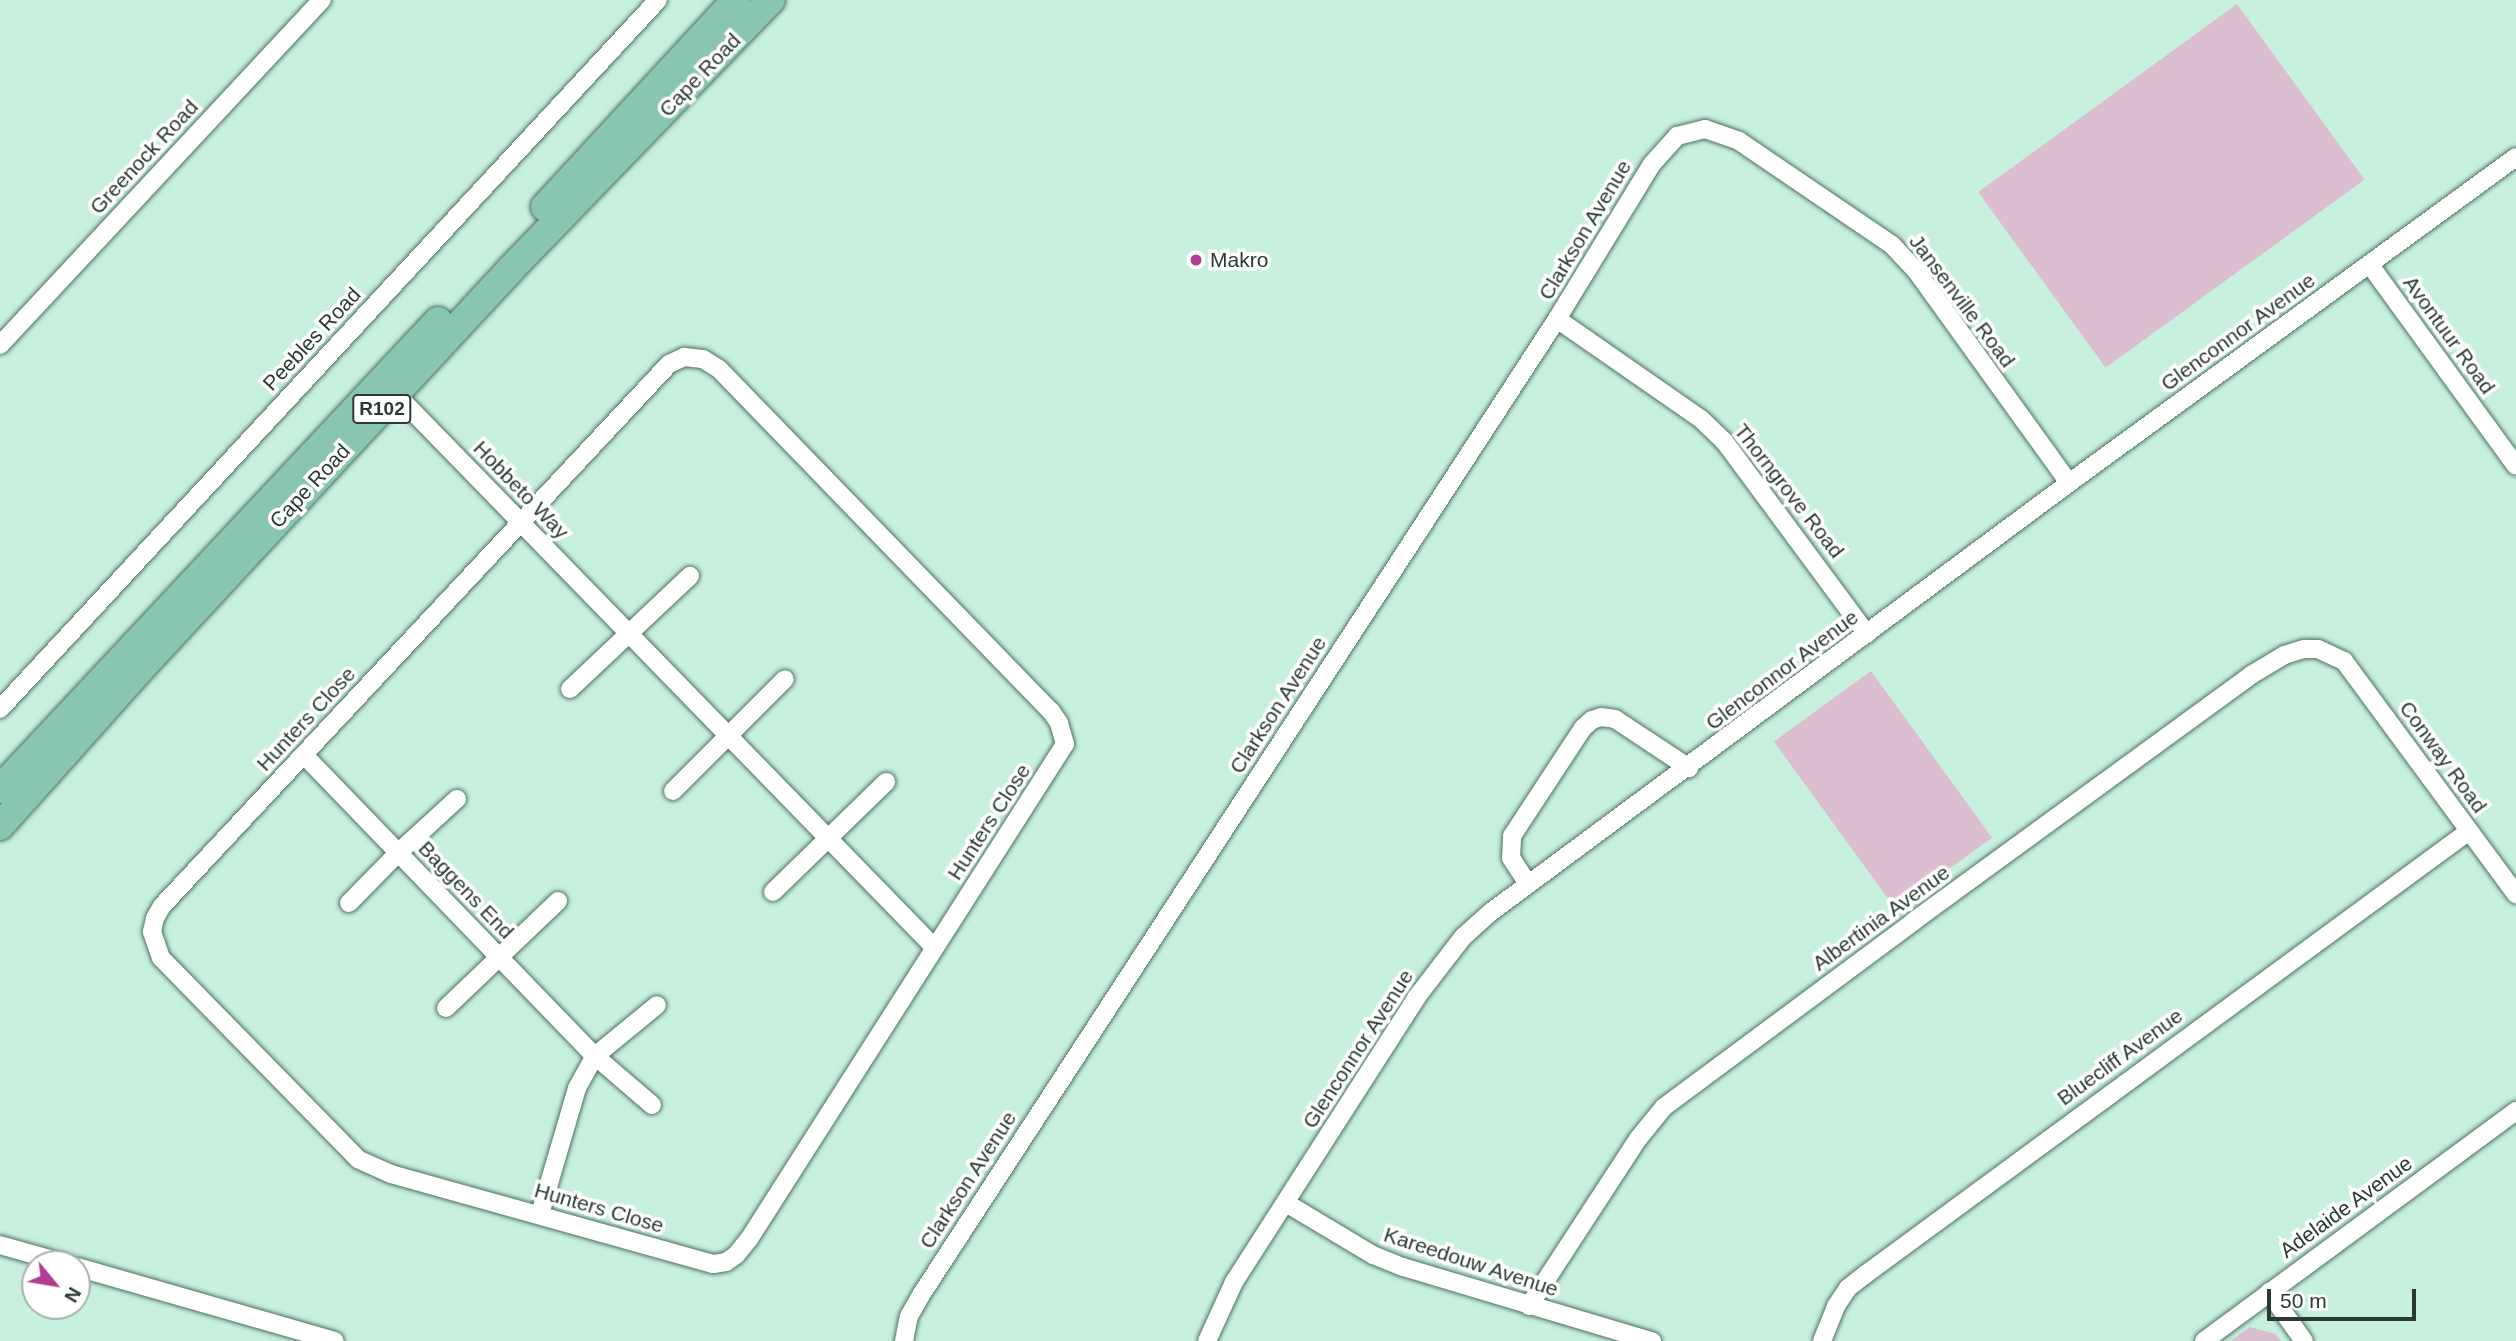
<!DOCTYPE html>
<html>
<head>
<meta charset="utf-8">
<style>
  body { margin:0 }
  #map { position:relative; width:2516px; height:1341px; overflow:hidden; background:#c8f0de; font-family:Arial,sans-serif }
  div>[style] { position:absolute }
  .green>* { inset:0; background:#dbbfd0; transform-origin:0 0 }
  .roads { filter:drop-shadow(0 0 2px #4d7162) drop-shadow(0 0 2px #4d7162) }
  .minor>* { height:18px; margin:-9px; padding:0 9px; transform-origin:9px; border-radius:9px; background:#fff }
  .primary>* { height:28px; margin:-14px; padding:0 14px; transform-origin:14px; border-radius:14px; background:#89c6b2 }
  .dots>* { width:19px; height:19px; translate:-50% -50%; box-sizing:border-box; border:4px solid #fff; border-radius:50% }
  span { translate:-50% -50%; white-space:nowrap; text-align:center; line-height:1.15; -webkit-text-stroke:7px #fff; paint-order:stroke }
  .shield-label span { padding:2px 5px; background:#fff; border:2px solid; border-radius:5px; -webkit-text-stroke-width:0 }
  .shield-label { font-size:19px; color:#2a3a33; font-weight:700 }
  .street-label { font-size:21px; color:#2a3a33 }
  .poi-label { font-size:21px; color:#2a3a33 }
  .left { translate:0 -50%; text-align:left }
  .north { position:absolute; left:21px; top:1250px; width:70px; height:70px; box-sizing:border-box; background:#fff; border:2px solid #aab0ad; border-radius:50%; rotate:120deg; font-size:19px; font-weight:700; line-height:28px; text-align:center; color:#2a3a33 }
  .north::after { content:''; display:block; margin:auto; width:24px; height:32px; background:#b23c92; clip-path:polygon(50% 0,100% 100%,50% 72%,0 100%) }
  .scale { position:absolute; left:2267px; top:1289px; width:149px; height:32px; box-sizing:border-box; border:4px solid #2a3a33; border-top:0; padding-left:9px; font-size:21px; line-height:24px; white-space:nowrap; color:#2a3a33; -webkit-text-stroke:5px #fff; paint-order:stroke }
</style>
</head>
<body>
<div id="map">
  <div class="green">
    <i style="left:2237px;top:4px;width:217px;height:320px;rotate:54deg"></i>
    <i style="left:1871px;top:671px;width:206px;height:120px;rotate:54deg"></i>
    <i style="clip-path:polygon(2250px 1327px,2276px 1334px,2281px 1341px,2230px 1341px)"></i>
  </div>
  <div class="roads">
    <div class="minor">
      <i style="left:2370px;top:265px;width:248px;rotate:54deg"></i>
      <i style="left:1557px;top:319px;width:175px;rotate:34.8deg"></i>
      <i style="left:1701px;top:419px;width:32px;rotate:44deg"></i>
      <i style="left:1724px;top:441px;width:240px;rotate:53.5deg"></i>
      <i style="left:0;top:345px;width:472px;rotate:-47deg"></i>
      <i style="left:684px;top:357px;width:19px;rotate:6deg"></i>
      <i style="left:703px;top:359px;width:19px;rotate:32deg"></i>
      <i style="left:719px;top:369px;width:477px;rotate:45.9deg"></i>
      <i style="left:1051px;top:711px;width:14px;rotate:56deg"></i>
      <i style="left:1059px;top:723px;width:22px;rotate:74deg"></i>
      <i style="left:1065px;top:744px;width:587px;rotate:122.55deg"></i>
      <i style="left:749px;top:1239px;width:21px;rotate:129deg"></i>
      <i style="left:736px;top:1255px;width:12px;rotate:145deg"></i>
      <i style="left:726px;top:1262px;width:13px;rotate:171deg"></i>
      <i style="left:713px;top:1264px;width:334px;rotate:-164.4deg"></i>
      <i style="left:391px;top:1174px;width:36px;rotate:-156deg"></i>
      <i style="left:358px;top:1159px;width:281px;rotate:-134.4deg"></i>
      <i style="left:161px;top:958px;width:28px;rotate:-109deg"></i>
      <i style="left:152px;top:932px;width:14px;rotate:-78deg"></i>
      <i style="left:155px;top:918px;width:14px;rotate:-60deg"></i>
      <i style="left:162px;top:906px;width:742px;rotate:-46.91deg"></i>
      <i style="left:669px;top:364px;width:17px;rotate:-25deg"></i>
      <i style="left:389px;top:387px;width:781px;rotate:45.78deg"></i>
      <i style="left:570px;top:689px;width:165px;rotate:-43.3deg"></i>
      <i style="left:0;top:709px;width:967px;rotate:-47.14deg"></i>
      <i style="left:304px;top:755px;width:419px;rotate:46deg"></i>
      <i style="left:595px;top:1056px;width:75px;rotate:40.7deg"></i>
      <i style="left:673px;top:791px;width:158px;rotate:-45deg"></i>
      <i style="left:1528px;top:884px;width:31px;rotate:-123deg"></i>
      <i style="left:1511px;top:858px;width:22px;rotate:-87deg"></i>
      <i style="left:1512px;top:836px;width:129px;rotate:-56.7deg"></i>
      <i style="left:1583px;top:728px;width:12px;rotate:-42deg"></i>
      <i style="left:1592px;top:720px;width:9px;rotate:-18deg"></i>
      <i style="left:1601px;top:717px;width:14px;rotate:8deg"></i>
      <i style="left:1615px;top:719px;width:89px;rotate:33.5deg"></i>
      <i style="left:773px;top:892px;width:158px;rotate:-44.2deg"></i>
      <i style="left:349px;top:903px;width:70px;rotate:-45.6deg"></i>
      <i style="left:398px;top:853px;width:80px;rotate:-42.5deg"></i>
      <i style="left:446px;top:1008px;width:155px;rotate:-43.7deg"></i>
      <i style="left:1286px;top:1203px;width:101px;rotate:30.9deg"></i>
      <i style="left:1373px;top:1255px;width:32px;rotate:22deg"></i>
      <i style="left:1403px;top:1267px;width:260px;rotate:16.6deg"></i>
      <i style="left:540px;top:1214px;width:131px;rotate:-73.6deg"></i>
      <i style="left:577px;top:1088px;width:37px;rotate:-61deg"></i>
      <i style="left:595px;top:1056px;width:80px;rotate:-39.4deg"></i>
      <i style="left:0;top:1245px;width:70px;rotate:15.8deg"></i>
      <i style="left:77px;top:1267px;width:268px;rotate:16deg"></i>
      <i style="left:2269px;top:1292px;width:60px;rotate:54.5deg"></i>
      <i style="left:1529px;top:1306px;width:199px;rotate:-56.9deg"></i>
      <i style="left:1638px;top:1139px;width:41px;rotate:-50.9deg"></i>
      <i style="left:1664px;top:1107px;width:312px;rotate:-36.6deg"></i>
      <i style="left:1914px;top:921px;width:417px;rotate:-36.1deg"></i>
      <i style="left:2251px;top:675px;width:39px;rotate:-31deg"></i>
      <i style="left:2284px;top:655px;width:21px;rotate:-17deg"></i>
      <i style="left:2304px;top:649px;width:14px"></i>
      <i style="left:2318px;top:649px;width:29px;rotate:25deg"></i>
      <i style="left:2344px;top:661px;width:290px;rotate:53.6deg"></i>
      <i style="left:904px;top:1341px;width:25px;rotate:-79deg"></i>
      <i style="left:909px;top:1316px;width:24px;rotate:-60deg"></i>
      <i style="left:921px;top:1295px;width:1165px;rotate:-56.91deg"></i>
      <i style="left:1557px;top:319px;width:182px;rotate:-58.5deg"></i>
      <i style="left:1652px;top:164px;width:38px;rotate:-48deg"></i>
      <i style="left:1677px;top:136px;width:29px;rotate:-14deg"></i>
      <i style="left:1705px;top:129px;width:36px;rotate:19deg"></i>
      <i style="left:1739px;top:141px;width:185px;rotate:34.2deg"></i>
      <i style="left:1892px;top:245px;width:37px;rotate:47deg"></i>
      <i style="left:1917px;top:272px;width:260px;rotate:54.2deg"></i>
      <i style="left:1207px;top:1341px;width:65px;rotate:-65.4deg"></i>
      <i style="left:1234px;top:1282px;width:337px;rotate:-57.3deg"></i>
      <i style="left:1416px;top:998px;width:77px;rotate:-52.4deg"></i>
      <i style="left:1463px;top:937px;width:38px;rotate:-42deg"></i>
      <i style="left:1491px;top:912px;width:720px;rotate:-36.58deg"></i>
      <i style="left:2069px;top:483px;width:553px;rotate:-36.1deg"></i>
      <i style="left:1822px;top:1341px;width:38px;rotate:-68deg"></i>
      <i style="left:1836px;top:1306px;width:22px;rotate:-56deg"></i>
      <i style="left:1848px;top:1288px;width:23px;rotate:-38deg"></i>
      <i style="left:1866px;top:1274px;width:748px;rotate:-36.3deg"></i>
      <i style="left:2204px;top:1341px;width:388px;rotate:-36.4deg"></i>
    </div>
    <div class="primary">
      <i style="left:545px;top:207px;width:282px;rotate:-47.3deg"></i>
      <i style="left:0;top:789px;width:641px;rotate:-46.9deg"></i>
      <i style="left:0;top:826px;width:217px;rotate:-48.2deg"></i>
      <i style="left:145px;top:664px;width:538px;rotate:-47.18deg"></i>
      <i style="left:511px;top:269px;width:374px;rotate:-46deg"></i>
    </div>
  </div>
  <div class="dots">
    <i style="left:1196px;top:260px;background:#b23c92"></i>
  </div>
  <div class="shield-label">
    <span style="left:382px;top:409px">R102</span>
  </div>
  <div class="street-label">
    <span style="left:700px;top:75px;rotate:-46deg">Cape Road</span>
    <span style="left:144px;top:157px;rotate:-47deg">Greenock Road</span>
    <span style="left:1585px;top:230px;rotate:-59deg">Clarkson Avenue</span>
    <span style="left:1962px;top:301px;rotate:53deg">Jansenville Road</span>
    <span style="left:2238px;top:332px;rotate:-36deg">Glenconnor Avenue</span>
    <span style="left:2449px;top:335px;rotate:54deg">Avontuur Road</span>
    <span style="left:312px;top:339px;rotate:-47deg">Peebles Road</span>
    <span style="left:310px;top:486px;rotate:-47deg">Cape Road</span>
    <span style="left:521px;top:490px;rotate:46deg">Hobbeto Way</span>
    <span style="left:1789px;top:491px;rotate:52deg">Thorngrove Road</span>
    <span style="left:1782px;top:670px;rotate:-37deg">Glenconnor Avenue</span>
    <span style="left:1278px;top:705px;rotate:-57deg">Clarkson Avenue</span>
    <span style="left:306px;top:719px;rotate:-47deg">Hunters Close</span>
    <span style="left:2443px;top:757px;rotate:54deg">Conway Road</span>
    <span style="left:989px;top:822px;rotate:-57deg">Hunters Close</span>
    <span style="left:466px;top:890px;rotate:46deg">Baggens End</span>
    <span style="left:1881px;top:918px;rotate:-36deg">Albertinia Avenue</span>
    <span style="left:1358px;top:1049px;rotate:-57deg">Glenconnor Avenue</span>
    <span style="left:2120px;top:1057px;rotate:-36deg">Bluecliff Avenue</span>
    <span style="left:968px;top:1180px;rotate:-57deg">Clarkson Avenue</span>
    <span style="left:2346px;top:1207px;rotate:-36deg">Adelaide Avenue</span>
    <span style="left:599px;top:1208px;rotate:16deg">Hunters Close</span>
    <span style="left:1471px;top:1262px;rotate:18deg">Kareedouw Avenue</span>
  </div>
  <div class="poi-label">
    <span class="left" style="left:1210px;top:260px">Makro</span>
  </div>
  <div class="north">N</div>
  <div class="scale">50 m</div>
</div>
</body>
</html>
